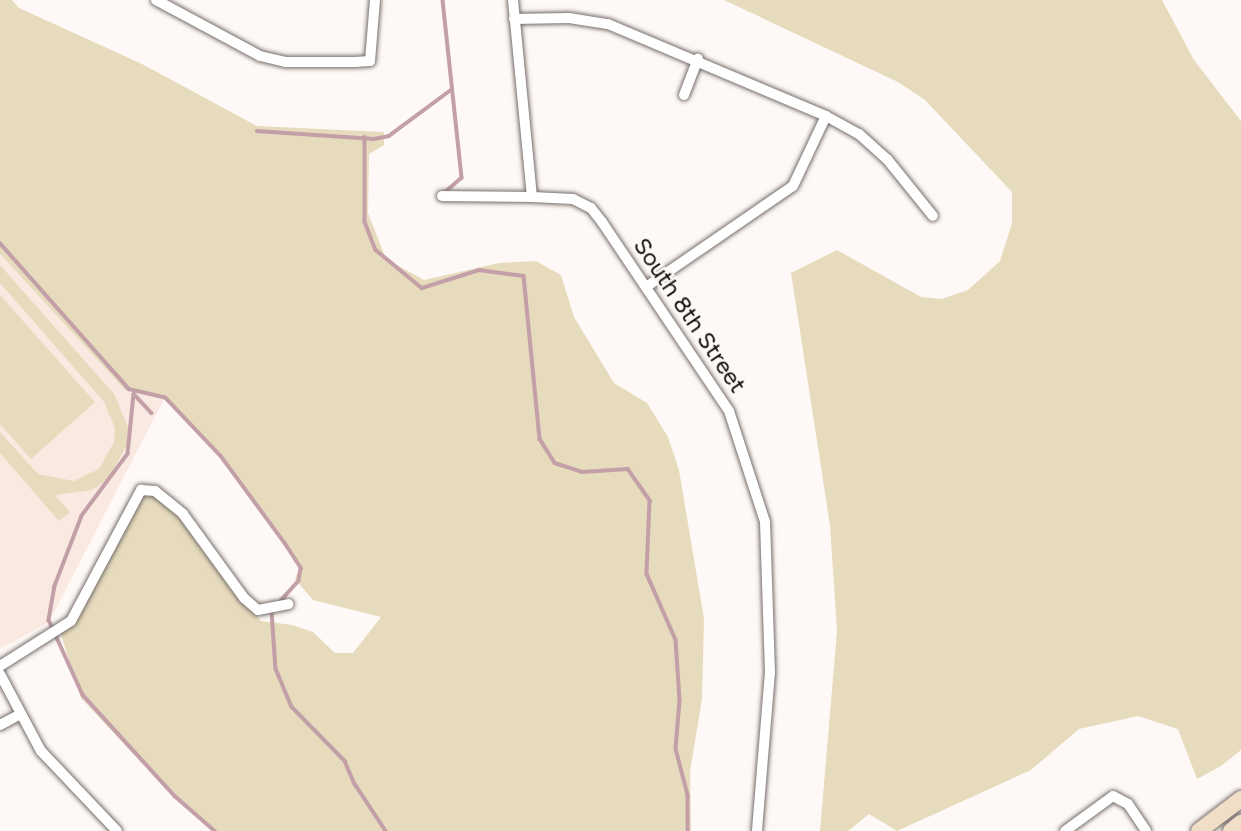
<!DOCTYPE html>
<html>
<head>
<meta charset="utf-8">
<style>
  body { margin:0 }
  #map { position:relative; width:1241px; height:831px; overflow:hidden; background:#fef9f6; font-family:Figtree,sans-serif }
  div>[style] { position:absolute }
  .built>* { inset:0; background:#fae9e1 }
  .green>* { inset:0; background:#e6dbbc }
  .stream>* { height:3.5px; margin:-1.75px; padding:0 1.75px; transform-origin:1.75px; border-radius:1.75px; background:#c39fa7 }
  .roads { filter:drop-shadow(0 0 2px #766e6b) drop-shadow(0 0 2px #766e6b) }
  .street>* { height:10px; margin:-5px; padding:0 5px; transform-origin:5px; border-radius:5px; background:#fff }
  .secondary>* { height:16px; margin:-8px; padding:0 8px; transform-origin:8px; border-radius:8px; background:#f1dec7 }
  span { translate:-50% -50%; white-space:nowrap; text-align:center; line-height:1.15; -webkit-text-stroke:5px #fef9f6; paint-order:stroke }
  .street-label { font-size:24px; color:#0f0c0b }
</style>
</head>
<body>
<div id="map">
  <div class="built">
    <i style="clip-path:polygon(0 254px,125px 390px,164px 399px,49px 622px,0 649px)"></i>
  </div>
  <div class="green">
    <i style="clip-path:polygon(0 0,12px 0,19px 8px,142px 64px,257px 126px,384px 132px,384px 145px,369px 154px,368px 213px,386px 259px,424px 280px,499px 263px,536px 261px,561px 275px,574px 317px,614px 383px,647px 403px,668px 437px,679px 470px,704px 619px,702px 699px,690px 772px,691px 831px,214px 831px,170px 793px,81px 698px,60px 632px,141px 490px,169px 501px,261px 621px,292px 625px,313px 632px,335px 653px,353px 653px,381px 617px,313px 600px,295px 579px,300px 567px,219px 456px,164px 399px,125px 390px,0 254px)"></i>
    <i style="clip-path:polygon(724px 0,1162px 0,1194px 60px,1241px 121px,1241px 750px,1221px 766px,1197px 779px,1178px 729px,1138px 716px,1079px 729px,1031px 770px,897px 831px,869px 814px,848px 831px,820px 831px,837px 631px,830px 525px,791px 273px,837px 250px,921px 297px,942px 299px,968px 290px,1000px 261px,1012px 223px,1012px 192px,925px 100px,898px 82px)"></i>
    <i style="clip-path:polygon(0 265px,114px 394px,128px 427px,127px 445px,108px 479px,92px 490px,55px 495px,70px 512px,59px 521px,0 453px,0 432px,38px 474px,74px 481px,99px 469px,114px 442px,115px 428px,104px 402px,0 283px)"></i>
    <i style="clip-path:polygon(0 295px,95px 402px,31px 459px,0 424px)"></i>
  </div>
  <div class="stream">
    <i style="left:443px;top:0;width:179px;rotate:83.9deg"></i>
    <i style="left:462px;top:178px;width:21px;rotate:139deg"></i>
    <i style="left:257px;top:131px;width:117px;rotate:3.9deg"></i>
    <i style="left:374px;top:139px;width:15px;rotate:-11deg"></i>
    <i style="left:389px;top:136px;width:77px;rotate:-36.6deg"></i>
    <i style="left:365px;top:137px;width:85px;rotate:90deg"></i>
    <i style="left:365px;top:222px;width:30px;rotate:69deg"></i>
    <i style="left:376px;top:250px;width:60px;rotate:39.6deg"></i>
    <i style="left:422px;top:288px;width:60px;rotate:-17.5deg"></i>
    <i style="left:479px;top:270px;width:45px;rotate:7.6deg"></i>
    <i style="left:524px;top:276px;width:164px;rotate:84.4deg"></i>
    <i style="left:540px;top:439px;width:28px;rotate:58deg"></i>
    <i style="left:555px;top:463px;width:28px;rotate:18deg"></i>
    <i style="left:582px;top:472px;width:46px;rotate:-3.7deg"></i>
    <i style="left:628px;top:469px;width:39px;rotate:55deg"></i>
    <i style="left:650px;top:501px;width:73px;rotate:92.4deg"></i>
    <i style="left:647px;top:574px;width:72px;rotate:66.3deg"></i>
    <i style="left:676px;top:640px;width:61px;rotate:86.2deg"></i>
    <i style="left:680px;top:701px;width:48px;rotate:94.8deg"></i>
    <i style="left:676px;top:749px;width:48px;rotate:75.4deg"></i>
    <i style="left:688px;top:795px;width:36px;rotate:90deg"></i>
    <i style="left:0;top:243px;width:195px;rotate:48.5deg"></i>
    <i style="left:129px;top:389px;width:37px;rotate:13deg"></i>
    <i style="left:165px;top:397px;width:81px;rotate:46.5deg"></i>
    <i style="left:221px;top:456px;width:108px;rotate:53.7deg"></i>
    <i style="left:285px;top:543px;width:30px;rotate:57deg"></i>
    <i style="left:301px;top:568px;width:13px;rotate:99deg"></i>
    <i style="left:299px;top:581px;width:30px;rotate:132deg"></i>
    <i style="left:134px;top:394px;width:60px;rotate:95.7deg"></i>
    <i style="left:128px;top:454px;width:77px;rotate:126.6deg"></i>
    <i style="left:82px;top:516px;width:75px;rotate:111.1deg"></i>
    <i style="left:55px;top:586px;width:35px;rotate:100deg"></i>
    <i style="left:49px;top:620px;width:82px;rotate:65.6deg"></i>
    <i style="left:83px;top:695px;width:137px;rotate:47.7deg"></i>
    <i style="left:175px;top:796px;width:53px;rotate:41.2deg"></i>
    <i style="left:134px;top:394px;width:26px;rotate:47deg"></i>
    <i style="left:272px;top:611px;width:58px;rotate:86.1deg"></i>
    <i style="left:276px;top:669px;width:41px;rotate:67.2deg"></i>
    <i style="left:292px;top:707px;width:76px;rotate:45.5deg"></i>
    <i style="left:345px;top:761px;width:25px;rotate:67deg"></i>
    <i style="left:355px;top:784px;width:56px;rotate:56.6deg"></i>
  </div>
  <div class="roads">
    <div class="street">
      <i style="left:156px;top:0;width:118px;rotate:28.3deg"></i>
      <i style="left:260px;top:56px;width:26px;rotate:13deg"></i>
      <i style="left:285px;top:62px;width:70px"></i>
      <i style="left:355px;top:62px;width:15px;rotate:-4deg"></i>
      <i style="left:370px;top:61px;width:61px;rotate:-85.3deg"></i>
      <i style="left:513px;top:0;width:198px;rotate:84.5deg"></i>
      <i style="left:532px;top:197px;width:41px;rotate:2.8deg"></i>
      <i style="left:573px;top:199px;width:20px;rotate:27deg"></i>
      <i style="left:591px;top:208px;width:18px;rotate:52deg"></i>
      <i style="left:602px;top:222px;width:228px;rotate:56.1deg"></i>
      <i style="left:729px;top:411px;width:117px;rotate:72deg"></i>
      <i style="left:765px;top:522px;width:150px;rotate:88.1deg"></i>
      <i style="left:770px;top:672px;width:160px;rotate:94.7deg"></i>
      <i style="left:514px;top:19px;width:55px;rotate:-1deg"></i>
      <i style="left:569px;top:18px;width:39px;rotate:9deg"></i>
      <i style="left:608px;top:24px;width:237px;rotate:22.9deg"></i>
      <i style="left:826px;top:116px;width:38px;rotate:29deg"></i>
      <i style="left:859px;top:134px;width:38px;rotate:42deg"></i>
      <i style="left:887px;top:159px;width:73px;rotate:51.1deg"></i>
      <i style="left:684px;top:95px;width:39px;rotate:-69deg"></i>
      <i style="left:442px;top:196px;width:90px;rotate:0.6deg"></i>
      <i style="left:646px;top:287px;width:178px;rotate:-34.5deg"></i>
      <i style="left:793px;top:186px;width:77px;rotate:-64.8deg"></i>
      <i style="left:0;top:666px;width:84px;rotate:-32.4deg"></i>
      <i style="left:71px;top:621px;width:149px;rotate:-61.9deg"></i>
      <i style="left:141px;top:490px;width:14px;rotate:4deg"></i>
      <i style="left:155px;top:491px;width:36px;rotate:39deg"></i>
      <i style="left:183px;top:514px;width:104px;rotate:54deg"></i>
      <i style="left:244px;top:598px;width:18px;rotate:41deg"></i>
      <i style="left:258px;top:610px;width:31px;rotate:-11deg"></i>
      <i style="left:0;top:674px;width:87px;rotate:62deg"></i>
      <i style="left:41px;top:751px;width:110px;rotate:46.5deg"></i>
      <i style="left:0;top:725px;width:21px;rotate:-28deg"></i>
      <i style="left:1065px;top:831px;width:59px;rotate:-36.1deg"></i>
      <i style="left:1113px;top:796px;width:17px;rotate:28deg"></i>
      <i style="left:1128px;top:804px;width:32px;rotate:56deg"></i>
    </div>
    <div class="secondary">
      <i style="left:1199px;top:831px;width:53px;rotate:-37.3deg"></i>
      <i style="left:1231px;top:831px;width:13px;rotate:-39deg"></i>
    </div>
  </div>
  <div class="street-label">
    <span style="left:690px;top:315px;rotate:56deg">South 8th Street</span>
  </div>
</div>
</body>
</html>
